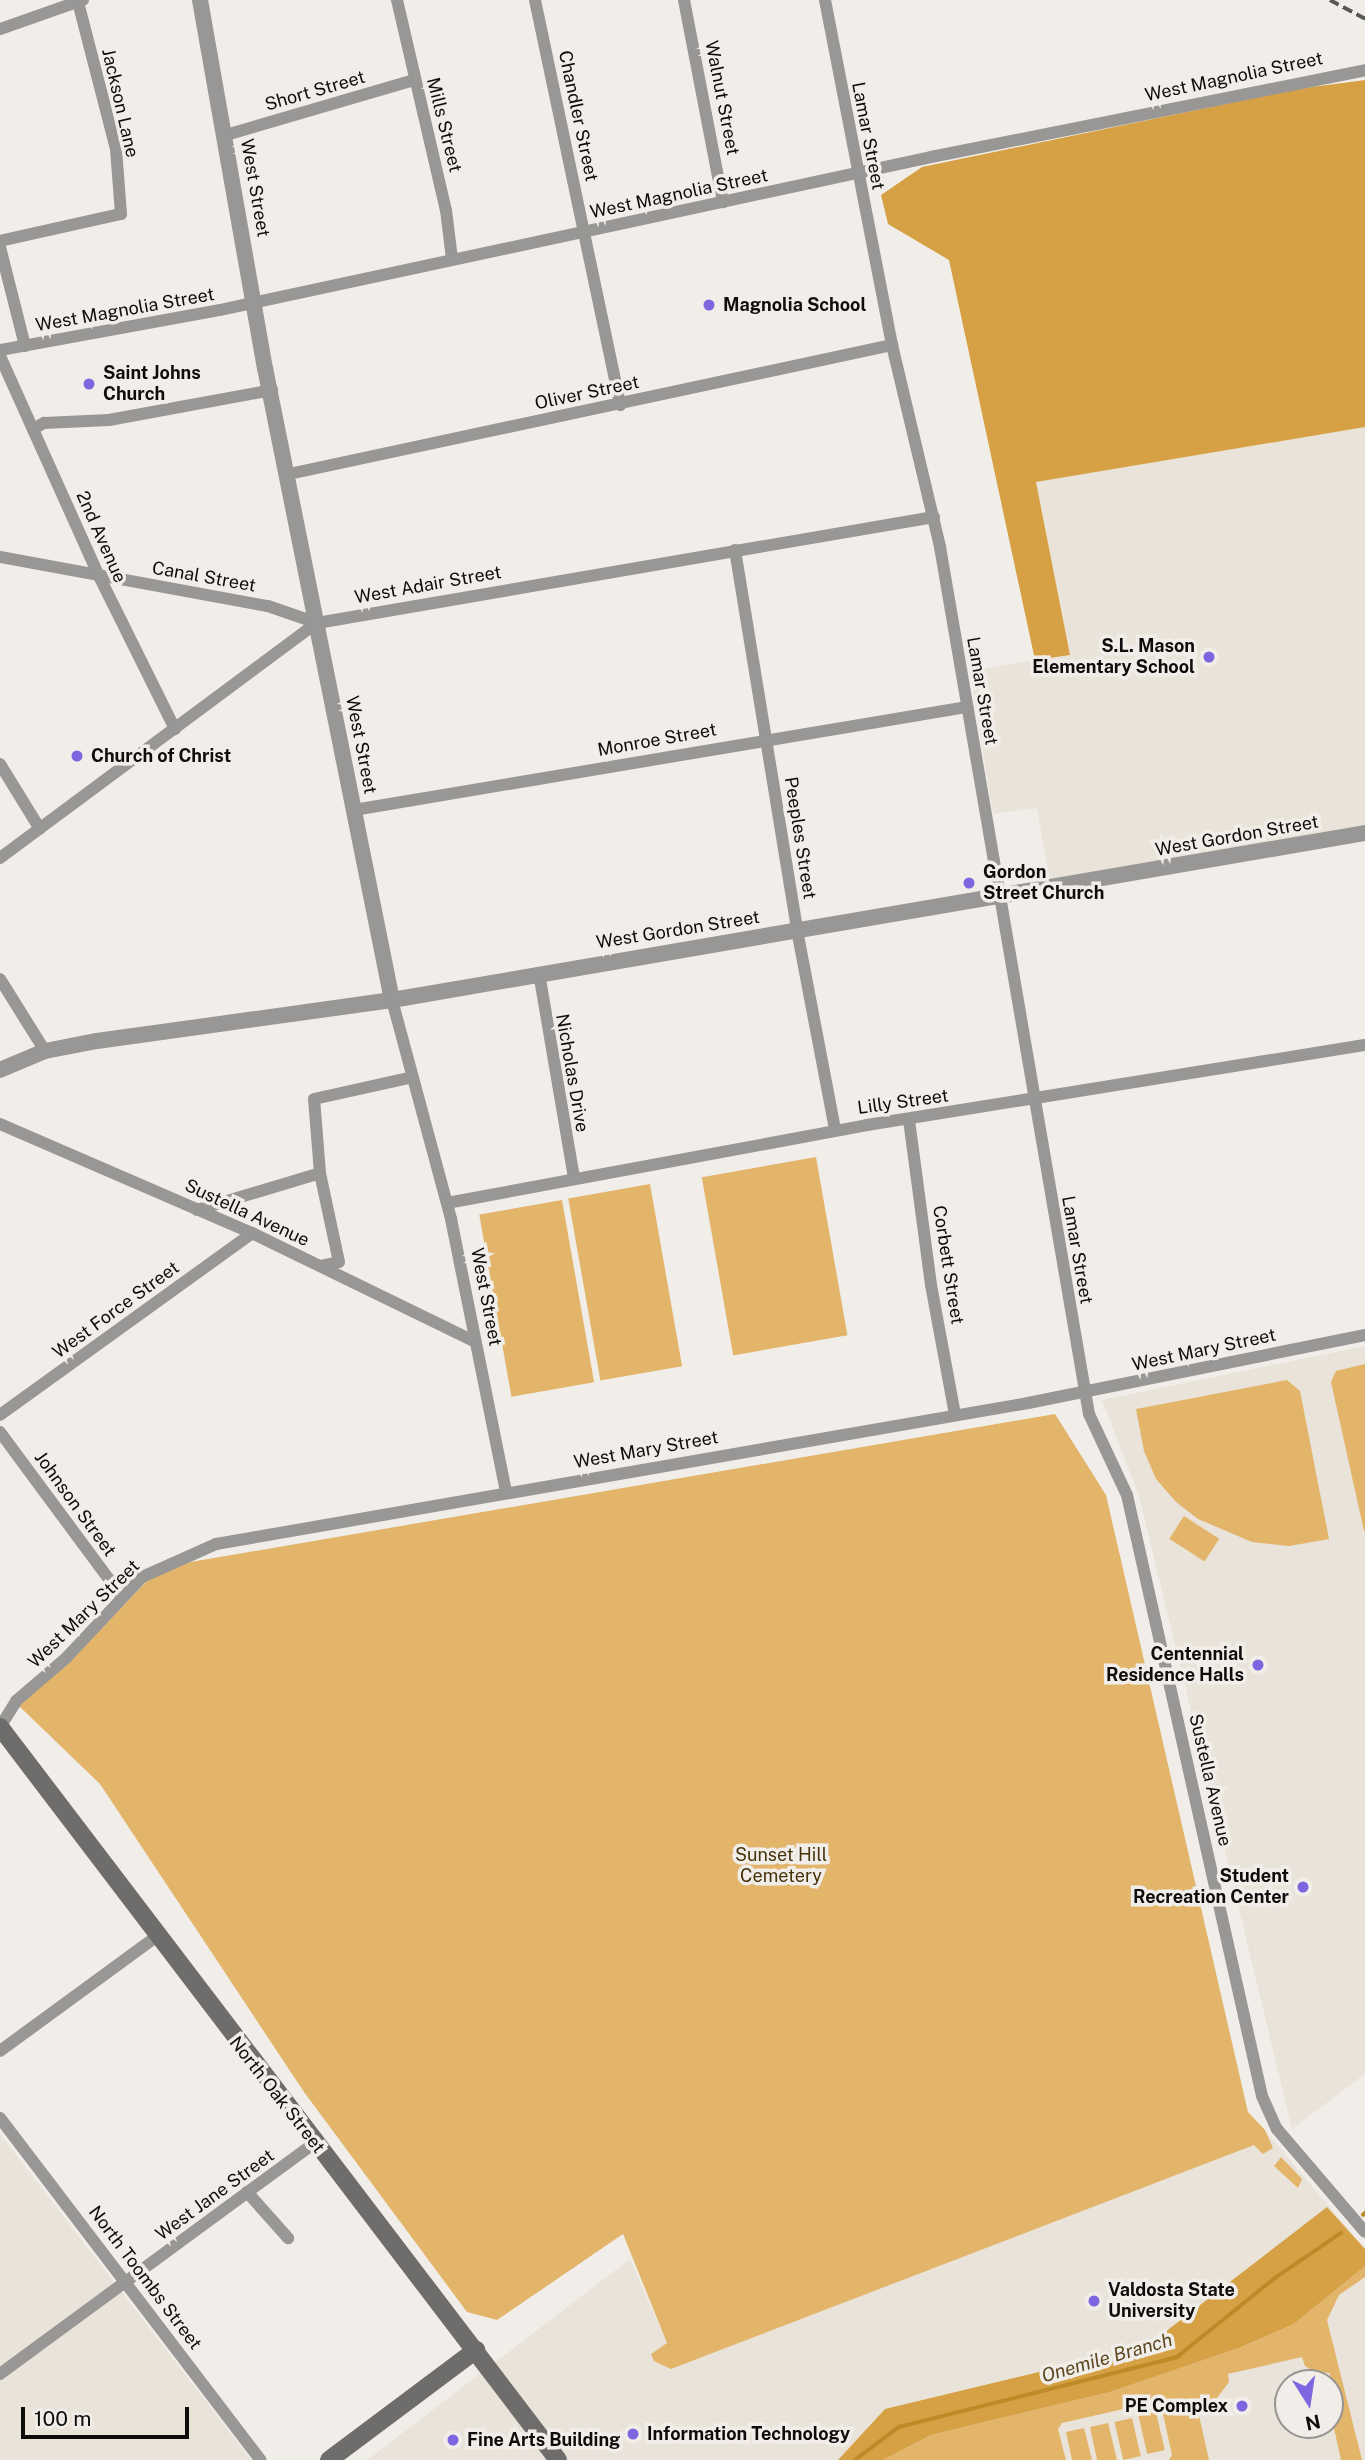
<!DOCTYPE html>
<html>
<head>
<meta charset="utf-8">
<style>
  body { margin:0 }
  #map { position:relative; width:1365px; height:2460px; overflow:hidden; background:#f1eeea; font-family:"Public Sans",sans-serif }
  div>[style] { position:absolute }
  .built>* { inset:0; background:#eae3d9 }
  .green>* { inset:0; background:#e2b56b; transform-origin:0 0 }
  .forest>* { inset:0; background:#d6a144 }
  .stream>* { height:3.5px; margin:-1.75px; padding:0 1.75px; transform-origin:1.75px; border-radius:1.75px; background:#bd8a27 }
  .minor>* { height:12px; margin:-6px; padding:0 6px; transform-origin:6px; border-radius:6px; background:#989795 }
  .tertiary>* { height:16px; margin:-8px; padding:0 8px; transform-origin:8px; border-radius:8px; background:#989795 }
  .secondary>* { height:18px; margin:-9px; padding:0 9px; transform-origin:9px; border-radius:9px; background:#6f6d6b }
  .rail>* { height:3.5px; margin-top:-1.75px; transform-origin:0; background:repeating-linear-gradient(90deg,#5a5856 0 10px,transparent 0 15px) }
  .dots>* { width:19px; height:19px; translate:-50% -50%; box-sizing:border-box; border:4px solid #f1eeea; border-radius:50% }
  span { translate:-50% -50%; white-space:nowrap; text-align:center; line-height:1.15; -webkit-text-stroke:7px #f1eeea; paint-order:stroke }
  .street-label { font-size:18px; color:#0e0d0c }
  .poi-label { font-size:18px; color:#0e0d0c; font-weight:700 }
  .left { translate:0 -50%; text-align:left }
  .right { translate:-100% -50%; text-align:right }
  .park-label { font-size:18px; color:#473209 }
  .water-label { font-size:19px; color:#5d4620; font-style:italic }
  .north { position:absolute; left:1274px; top:2369px; width:70px; height:70px; box-sizing:border-box; background:#f1eeea; border:2px solid #969491; border-radius:50%; rotate:168deg; font-size:19px; font-weight:700; line-height:28px; text-align:center; color:#0e0d0c }
  .north::after { content:''; display:block; margin:auto; width:24px; height:32px; background:#7e66e1; clip-path:polygon(50% 0,100% 100%,50% 72%,0 100%) }
  .scale { position:absolute; left:21px; top:2407px; width:168px; height:32px; box-sizing:border-box; border:4px solid #0e0d0c; border-top:0; padding-left:9px; font-size:21px; line-height:24px; white-space:nowrap; color:#0e0d0c; -webkit-text-stroke:5px #f1eeea; paint-order:stroke }
</style>
</head>
<body>
<div id="map">
  <div class="built">
    <i style="clip-path:polygon(1365px 427px,1365px 828px,1050px 883px,1037px 808px,993px 814px,970px 671px,1070px 654px,1036px 482px)"></i>
    <i style="clip-path:polygon(1365px 1346px,1365px 2074px,1292px 2129px,1139px 1496px,1102px 1400px)"></i>
    <i style="clip-path:polygon(evenodd,1265px 2130px,1365px 2249px,1365px 2460px,367px 2460px,630px 2259px,667px 2343px,1265px 2130px,1288px 2383px,1330px 2383px,1330px 2425px,1288px 2425px,1288px 2383px)"></i>
    <i style="clip-path:polygon(0 2134px,251px 2460px,0 2460px)"></i>
  </div>
  <div class="green">
    <i style="left:816px;top:1157px;width:181px;height:116px;rotate:80deg"></i>
    <i style="left:650px;top:1184px;width:185px;height:83px;rotate:80deg"></i>
    <i style="left:562px;top:1200px;width:185px;height:84px;rotate:80deg"></i>
    <i style="clip-path:polygon(1365px 1364px,1365px 1531px,1364px 1531px,1331px 1382px,1336px 1371px)"></i>
    <i style="clip-path:polygon(1287px 1380px,1300px 1391px,1329px 1539px,1289px 1546px,1252px 1542px,1198px 1519px,1176px 1502px,1156px 1479px,1144px 1451px,1136px 1409px)"></i>
    <i style="clip-path:polygon(1055px 1414px,1106px 1495px,1248px 2112px,1265px 2130px,1273px 2148px,1263px 2154px,1254px 2145px,671px 2369px,654px 2361px,651px 2354px,667px 2343px,623px 2234px,497px 2320px,467px 2312px,304px 2092px,100px 1784px,18px 1705px,75px 1656px,147px 1581px,179px 1564px)"></i>
    <i style="left:1184px;top:1516px;width:42px;height:27px;rotate:33deg"></i>
    <i style="clip-path:polygon(1281px 2157px,1302px 2179px,1298px 2188px,1274px 2166px)"></i>
    <i style="clip-path:polygon(1365px 2266px,1365px 2277px,1339px 2295px,1327px 2320px,1362px 2460px,1341px 2460px,1330px 2410px,1330px 2373px,1315px 2372px,1305px 2366px,1302px 2357px,1228px 2374px,1229px 2382px,1217px 2398px,1196px 2402px,1209px 2460px,1169px 2460px,1172px 2455px,1161px 2405px,1154px 2402px,1062px 2423px,1058px 2429px,1066px 2460px,883px 2460px,931px 2435px,1110px 2392px,1239px 2348px,1294px 2324px)"></i>
    <i style="left:1156px;top:2412px;width:39px;height:18px;rotate:77deg"></i>
    <i style="left:1132px;top:2418px;width:39px;height:18px;rotate:77deg"></i>
    <i style="clip-path:polygon(1108px 2423px,1117px 2460px,1097px 2460px,1090px 2427px)"></i>
    <i style="clip-path:polygon(1084px 2428px,1092px 2460px,1072px 2460px,1066px 2432px)"></i>
  </div>
  <div class="forest">
    <i style="clip-path:polygon(1365px 80px,1365px 427px,1036px 482px,1070px 655px,1035px 660px,949px 260px,888px 224px,881px 195px,922px 167px,1297px 89px)"></i>
    <i style="clip-path:polygon(1327px 2207px,1365px 2249px,1365px 2266px,1294px 2324px,1239px 2348px,1110px 2392px,931px 2435px,883px 2460px,838px 2460px,885px 2409px,1147px 2346px)"></i>
  </div>
  <div class="stream">
    <i style="left:1363px;top:2215px;width:3px;rotate:-45deg"></i>
    <i style="left:855px;top:2460px;width:55px;rotate:-36.9deg"></i>
    <i style="left:899px;top:2427px;width:287px;rotate:-14.1deg"></i>
    <i style="left:1177px;top:2357px;width:126px;rotate:-38.9deg"></i>
    <i style="left:1275px;top:2278px;width:80px;rotate:-34.3deg"></i>
  </div>
  <div class="minor">
    <i style="left:397px;top:0;width:216px;rotate:76.9deg"></i>
    <i style="left:446px;top:210px;width:49px;rotate:83deg"></i>
    <i style="left:535px;top:0;width:414px;rotate:78.1deg"></i>
    <i style="left:684px;top:0;width:206px;rotate:79.1deg"></i>
    <i style="left:825px;top:0;width:351px;rotate:79deg"></i>
    <i style="left:892px;top:345px;width:208px;rotate:76.6deg"></i>
    <i style="left:940px;top:547px;width:880px;rotate:80.25deg"></i>
    <i style="left:1089px;top:1414px;width:89px;rotate:64.9deg"></i>
    <i style="left:1127px;top:1495px;width:616px;rotate:77.34deg"></i>
    <i style="left:1262px;top:2096px;width:36px;rotate:66deg"></i>
    <i style="left:1277px;top:2129px;width:135px;rotate:49.5deg"></i>
    <i style="left:0;top:29px;width:88px;rotate:-19.3deg"></i>
    <i style="left:226px;top:135px;width:196px;rotate:-16.3deg"></i>
    <i style="left:0;top:241px;width:124px;rotate:-12.6deg"></i>
    <i style="left:121px;top:214px;width:65px;rotate:-94.4deg"></i>
    <i style="left:116px;top:149px;width:152px;rotate:-104.5deg"></i>
    <i style="left:0;top:247px;width:102px;rotate:75.8deg"></i>
    <i style="left:0;top:350px;width:224px;rotate:-10.3deg"></i>
    <i style="left:220px;top:310px;width:727px;rotate:-12.14deg"></i>
    <i style="left:931px;top:157px;width:443px;rotate:-11.3deg"></i>
    <i style="left:0;top:356px;width:241px;rotate:65.8deg"></i>
    <i style="left:99px;top:576px;width:171px;rotate:63.6deg"></i>
    <i style="left:33px;top:429px;width:13px;rotate:-29deg"></i>
    <i style="left:44px;top:423px;width:65px;rotate:-2.6deg"></i>
    <i style="left:109px;top:420px;width:166px;rotate:-10.4deg"></i>
    <i style="left:289px;top:474px;width:617px;rotate:-12.08deg"></i>
    <i style="left:735px;top:550px;width:385px;rotate:80.7deg"></i>
    <i style="left:797px;top:930px;width:204px;rotate:79.2deg"></i>
    <i style="left:0;top:557px;width:272px;rotate:10.4deg"></i>
    <i style="left:268px;top:606px;width:52px;rotate:19.1deg"></i>
    <i style="left:0;top:764px;width:76px;rotate:58.4deg"></i>
    <i style="left:354px;top:810px;width:622px;rotate:-9.54deg"></i>
    <i style="left:0;top:858px;width:395px;rotate:-36.6deg"></i>
    <i style="left:317px;top:623px;width:626px;rotate:-9.75deg"></i>
    <i style="left:539px;top:973px;width:208px;rotate:80.3deg"></i>
    <i style="left:0;top:979px;width:85px;rotate:58deg"></i>
    <i style="left:392px;top:1000px;width:227px;rotate:74.9deg"></i>
    <i style="left:451px;top:1219px;width:278px;rotate:78.6deg"></i>
    <i style="left:909px;top:1120px;width:166px;rotate:82.4deg"></i>
    <i style="left:931px;top:1285px;width:132px;rotate:79.5deg"></i>
    <i style="left:0;top:1124px;width:275px;rotate:23.4deg"></i>
    <i style="left:252px;top:1233px;width:248px;rotate:26deg"></i>
    <i style="left:447px;top:1203px;width:427px;rotate:-10.5deg"></i>
    <i style="left:867px;top:1125px;width:504px;rotate:-9.13deg"></i>
    <i style="left:197px;top:1210px;width:128px;rotate:-16.7deg"></i>
    <i style="left:320px;top:1266px;width:19px;rotate:-12deg"></i>
    <i style="left:339px;top:1262px;width:91px;rotate:-102.1deg"></i>
    <i style="left:320px;top:1173px;width:74px;rotate:-94.6deg"></i>
    <i style="left:314px;top:1099px;width:101px;rotate:-12.5deg"></i>
    <i style="left:0;top:1415px;width:311px;rotate:-35.8deg"></i>
    <i style="left:0;top:1432px;width:205px;rotate:53.5deg"></i>
    <i style="left:0;top:1727px;width:31px;rotate:-58deg"></i>
    <i style="left:16px;top:1701px;width:66px;rotate:-40.7deg"></i>
    <i style="left:66px;top:1658px;width:111px;rotate:-46.8deg"></i>
    <i style="left:142px;top:1577px;width:81px;rotate:-24deg"></i>
    <i style="left:216px;top:1544px;width:824px;rotate:-9.85deg"></i>
    <i style="left:1028px;top:1403px;width:344px;rotate:-11.4deg"></i>
    <i style="left:0;top:2051px;width:195px;rotate:-36.2deg"></i>
    <i style="left:0;top:2118px;width:430px;rotate:52.7deg"></i>
    <i style="left:247px;top:2192px;width:62px;rotate:48.3deg"></i>
    <i style="left:0;top:2374px;width:390px;rotate:-36.3deg"></i>
  </div>
  <div class="tertiary">
    <i style="left:200px;top:0;width:374px;rotate:80deg"></i>
    <i style="left:265px;top:368px;width:645px;rotate:78.64deg"></i>
    <i style="left:0;top:1070px;width:49px;rotate:-22.9deg"></i>
    <i style="left:45px;top:1051px;width:53px;rotate:-10.9deg"></i>
    <i style="left:97px;top:1041px;width:298px;rotate:-7.9deg"></i>
    <i style="left:392px;top:1000px;width:987px;rotate:-9.74deg"></i>
  </div>
  <div class="secondary">
    <i style="left:0;top:1727px;width:921px;rotate:52.72deg"></i>
    <i style="left:329px;top:2460px;width:184px;rotate:-36.8deg"></i>
  </div>
  <div class="rail">
    <i style="left:1330px;top:0;width:40px;rotate:28deg"></i>
  </div>
  <div class="dots">
    <i style="left:709px;top:305px;background:#7e66e1"></i>
    <i style="left:89px;top:384px;background:#7e66e1"></i>
    <i style="left:1209px;top:657px;background:#7e66e1"></i>
    <i style="left:77px;top:756px;background:#7e66e1"></i>
    <i style="left:969px;top:883px;background:#7e66e1"></i>
    <i style="left:1258px;top:1665px;background:#7e66e1"></i>
    <i style="left:1303px;top:1887px;background:#7e66e1"></i>
    <i style="left:1094px;top:2301px;background:#7e66e1"></i>
    <i style="left:1242px;top:2406px;background:#7e66e1"></i>
    <i style="left:633px;top:2434px;background:#7e66e1"></i>
    <i style="left:453px;top:2440px;background:#7e66e1"></i>
  </div>
  <div class="street-label">
    <span style="left:1234px;top:77px;rotate:-12deg">West Magnolia Street</span>
    <span style="left:315px;top:91px;rotate:-16deg">Short Street</span>
    <span style="left:722px;top:98px;rotate:79deg">Walnut Street</span>
    <span style="left:120px;top:103px;rotate:77deg">Jackson Lane</span>
    <span style="left:578px;top:116px;rotate:78deg">Chandler Street</span>
    <span style="left:444px;top:125px;rotate:76deg">Mills Street</span>
    <span style="left:868px;top:136px;rotate:79deg">Lamar Street</span>
    <span style="left:255px;top:188px;rotate:80deg">West Street</span>
    <span style="left:679px;top:194px;rotate:-12deg">West Magnolia Street</span>
    <span style="left:125px;top:310px;rotate:-10deg">West Magnolia Street</span>
    <span style="left:587px;top:393px;rotate:-12deg">Oliver Street</span>
    <span style="left:101px;top:537px;rotate:66deg">2nd Avenue</span>
    <span style="left:204px;top:577px;rotate:10deg">Canal Street</span>
    <span style="left:428px;top:585px;rotate:-10deg">West Adair Street</span>
    <span style="left:982px;top:691px;rotate:80deg">Lamar Street</span>
    <span style="left:657px;top:740px;rotate:-10deg">Monroe Street</span>
    <span style="left:361px;top:745px;rotate:79deg">West Street</span>
    <span style="left:1237px;top:836px;rotate:-10deg">West Gordon Street</span>
    <span style="left:800px;top:838px;rotate:81deg">Peeples Street</span>
    <span style="left:678px;top:930px;rotate:-9deg">West Gordon Street</span>
    <span style="left:572px;top:1073px;rotate:80deg">Nicholas Drive</span>
    <span style="left:903px;top:1102px;rotate:-8deg">Lilly Street</span>
    <span style="left:247px;top:1213px;rotate:25deg">Sustella Avenue</span>
    <span style="left:1077px;top:1250px;rotate:80deg">Lamar Street</span>
    <span style="left:948px;top:1265px;rotate:81deg">Corbett Street</span>
    <span style="left:486px;top:1297px;rotate:79deg">West Street</span>
    <span style="left:116px;top:1310px;rotate:-36deg">West Force Street</span>
    <span style="left:1204px;top:1350px;rotate:-12deg">West Mary Street</span>
    <span style="left:646px;top:1450px;rotate:-10deg">West Mary Street</span>
    <span style="left:75px;top:1504px;rotate:54deg">Johnson Street</span>
    <span style="left:84px;top:1614px;rotate:-44deg">West Mary Street</span>
    <span style="left:1210px;top:1780px;rotate:77deg">Sustella Avenue</span>
    <span style="left:277px;top:2095px;rotate:52deg">North Oak Street</span>
    <span style="left:215px;top:2195px;rotate:-36deg">West Jane Street</span>
    <span style="left:145px;top:2278px;rotate:53deg">North Toombs Street</span>
  </div>
  <div class="poi-label">
    <span class="left" style="left:723px;top:305px">Magnolia School</span>
    <span class="left" style="left:103px;top:384px">Saint Johns<br>Church</span>
    <span class="right" style="left:1195px;top:657px">S.L. Mason<br>Elementary School</span>
    <span class="left" style="left:91px;top:756px">Church of Christ</span>
    <span class="left" style="left:983px;top:883px">Gordon<br>Street Church</span>
    <span class="right" style="left:1244px;top:1665px">Centennial<br>Residence Halls</span>
    <span class="right" style="left:1289px;top:1887px">Student<br>Recreation Center</span>
    <span class="left" style="left:1108px;top:2301px">Valdosta State<br>University</span>
    <span class="right" style="left:1228px;top:2406px">PE Complex</span>
    <span class="left" style="left:647px;top:2434px">Information Technology</span>
    <span class="left" style="left:467px;top:2440px">Fine Arts Building</span>
  </div>
  <div class="park-label">
    <span style="left:781px;top:1866px">Sunset Hill<br>Cemetery</span>
  </div>
  <div class="water-label">
    <span style="left:1107px;top:2358px;rotate:-16deg">Onemile Branch</span>
  </div>
  <div class="north">N</div>
  <div class="scale">100 m</div>
</div>
</body>
</html>
